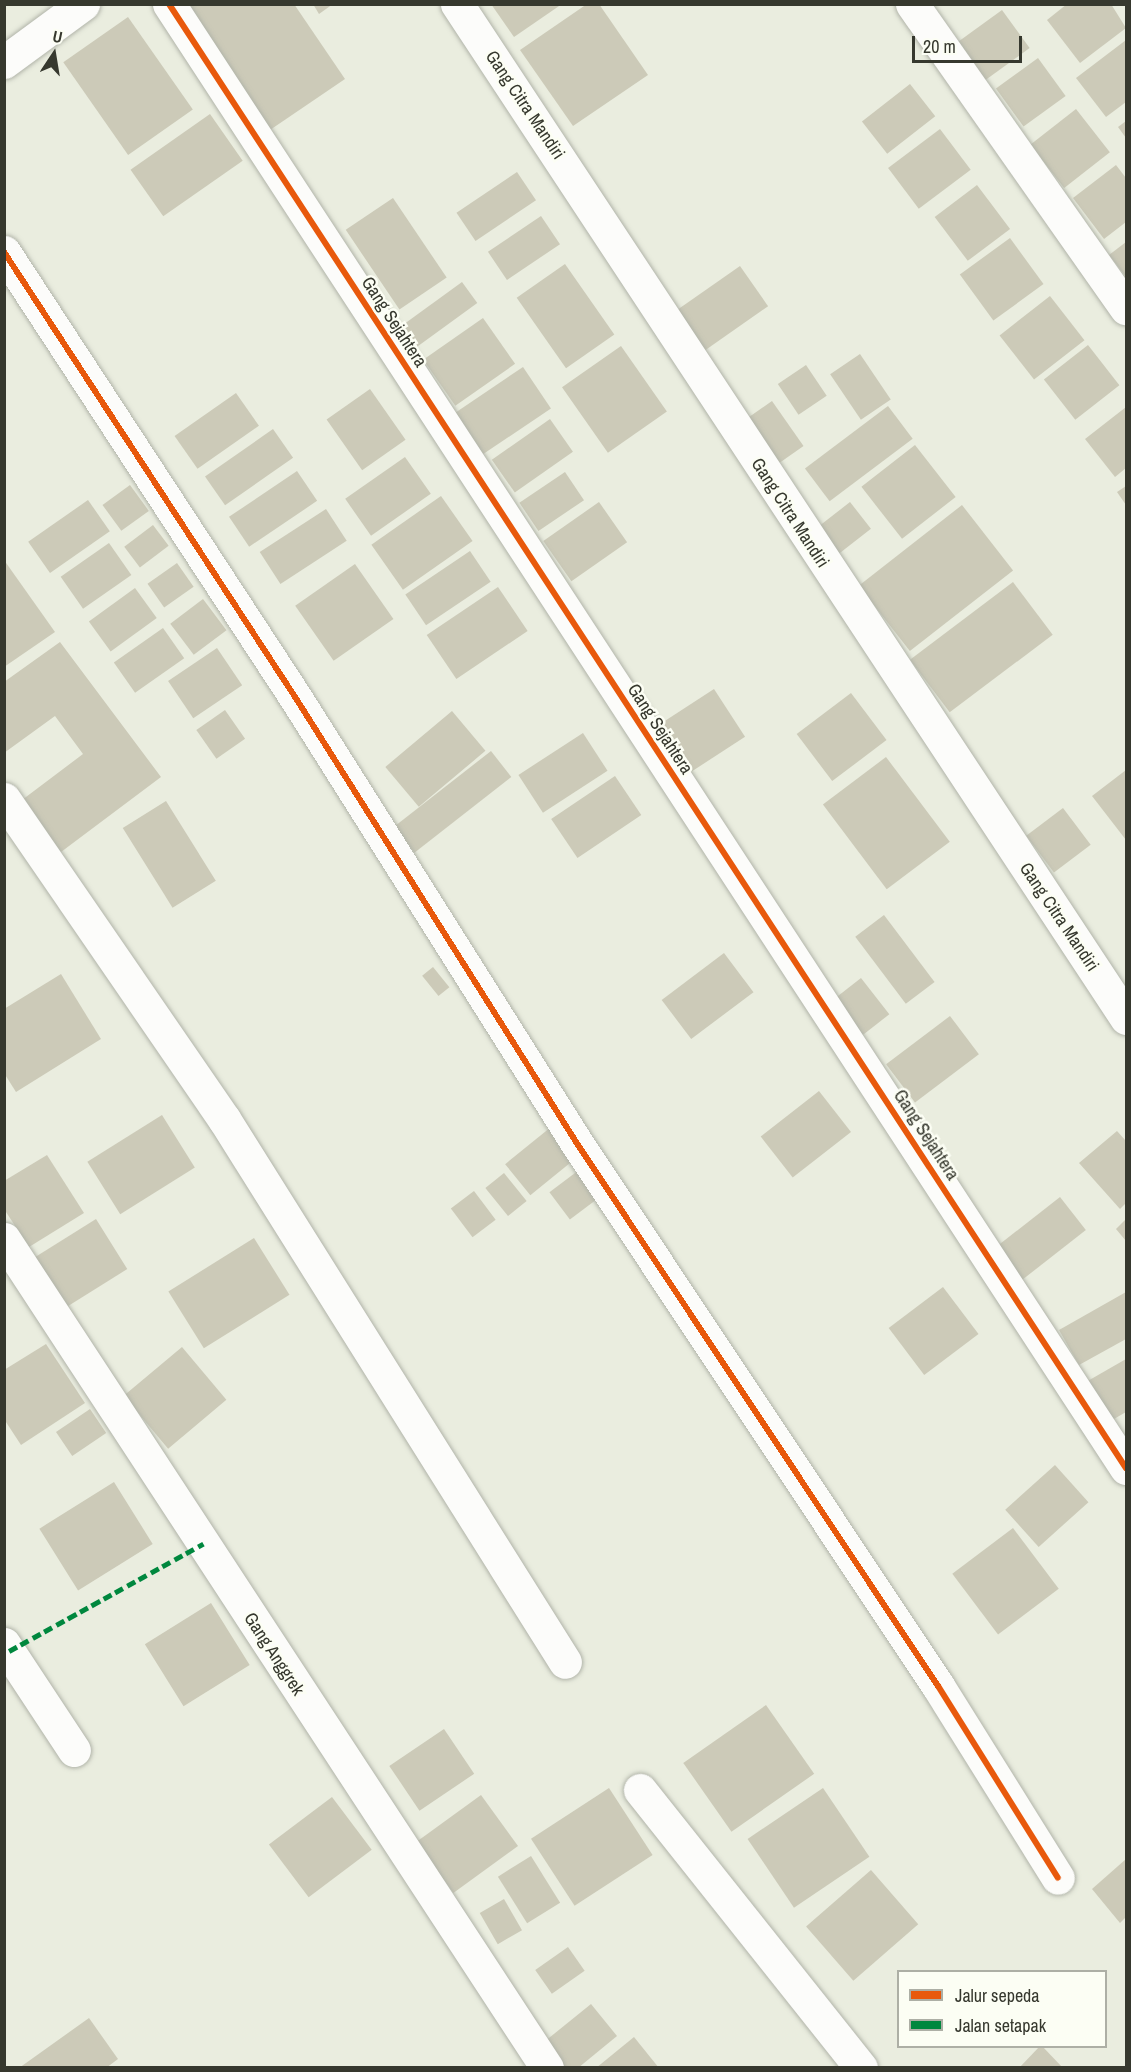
<!DOCTYPE html>
<html>
<head>
<meta charset="utf-8">
<style>
  body { margin:0 }
  #map { position:relative; width:1131px; height:2072px; overflow:hidden; background:#eaeddf; font-family:"Archivo Narrow",sans-serif }
  div>[style] { position:absolute }
  .building>* { inset:0; background:#cccab8; transform-origin:0 0 }
  .roads { filter:drop-shadow(0 0 2px #b1b4a9) drop-shadow(0 0 2px #b1b4a9) }
  .minor>* { height:33px; margin:-16.5px; padding:0 16.5px; transform-origin:16.5px; border-radius:16.5px; background:#fcfcfa }
  .quiet>* { height:4.5px; margin-top:-2.25px; transform-origin:0; background:repeating-linear-gradient(90deg,#00873e 0 9px,transparent 0 13.5px) }
  .cycleway>* { height:6px; margin:-3px; padding:0 3px; transform-origin:3px; border-radius:3px; background:#e8590c }
  span { translate:-50% -50%; white-space:nowrap; text-align:center; line-height:1.15; -webkit-text-stroke:5px #fcfef4; paint-order:stroke }
  .street-label { font-size:18px; color:#36382e }
  .frame { position:absolute; inset:0; border:6px solid #36382e; pointer-events:none }
  .legend { position:absolute; left:897px; top:1970px; width:210px; height:78px; box-sizing:border-box; background:#fcfef4; border:2px solid #adafa5; margin:0; padding:8px 10px; list-style:none; font-size:18px; color:#36382e }
  .legend li { display:flex; align-items:center; gap:12px; height:30px }
  .legend b { width:30px; border:2px solid #adafa5 }
  .north { position:absolute; left:24px; top:24px; width:60px; height:60px; -webkit-text-stroke:4px #fcfef4; paint-order:stroke; rotate:12deg; font-size:16px; font-weight:700; line-height:24px; text-align:center; color:#36382e }
  .north::after { content:''; display:block; margin:auto; width:21px; height:27px; background:#36382e; clip-path:polygon(50% 0,100% 100%,50% 72%,0 100%) }
  .scale { position:absolute; left:912px; top:36px; width:110px; height:27px; box-sizing:border-box; border:3px solid #36382e; border-top:0; padding-left:8px; font-size:18px; line-height:21px; white-space:nowrap; color:#36382e; -webkit-text-stroke:4px #fcfef4; paint-order:stroke }
</style>
</head>
<body>
<div id="map">
  <div class="building">
    <i style="clip-path:polygon(179px 4px,294px 4px,345px 79px,267px 132px)"></i>
    <i style="clip-path:polygon(313px 4px,333px 4px,319px 14px)"></i>
    <i style="clip-path:polygon(491px 4px,562px 4px,514px 37px)"></i>
    <i style="clip-path:polygon(587px 4px,599px 4px,648px 75px,573px 126px,520px 50px)"></i>
    <i style="clip-path:polygon(1067px 4px,1111px 4px,1126px 28px,1080px 63px,1047px 20px)"></i>
    <i style="left:1002px;top:10px;width:47px;height:58px;rotate:54deg"></i>
    <i style="left:128px;top:17px;width:113px;height:79px;rotate:55deg"></i>
    <i style="clip-path:polygon(1126px 40px,1126px 102px,1106px 117px,1076px 78px)"></i>
    <i style="left:1038px;top:58px;width:47px;height:52px;rotate:54deg"></i>
    <i style="left:910px;top:84px;width:41px;height:61px;rotate:52deg"></i>
    <i style="left:1076px;top:109px;width:55px;height:58px;rotate:52deg"></i>
    <i style="left:210px;top:114px;width:57px;height:97px;rotate:55deg"></i>
    <i style="clip-path:polygon(1126px 121px,1126px 138px,1118px 127px)"></i>
    <i style="left:940px;top:129px;width:51px;height:65px;rotate:53deg"></i>
    <i style="clip-path:polygon(1116px 165px,1126px 178px,1126px 222px,1104px 239px,1073px 198px)"></i>
    <i style="left:517px;top:172px;width:34px;height:73px;rotate:56deg"></i>
    <i style="left:977px;top:185px;width:55px;height:53px;rotate:53deg"></i>
    <i style="left:393px;top:198px;width:96px;height:57px;rotate:56deg"></i>
    <i style="left:541px;top:216px;width:34px;height:64px;rotate:56deg"></i>
    <i style="left:1010px;top:238px;width:57px;height:62px;rotate:54deg"></i>
    <i style="clip-path:polygon(1126px 242px,1126px 277px,1109px 255px)"></i>
    <i style="left:565px;top:264px;width:86px;height:59px;rotate:55deg"></i>
    <i style="left:740px;top:266px;width:49px;height:86px;rotate:55deg"></i>
    <i style="left:462px;top:282px;width:26px;height:74px;rotate:54deg"></i>
    <i style="left:1050px;top:296px;width:56px;height:64px;rotate:52deg"></i>
    <i style="left:483px;top:318px;width:56px;height:73px;rotate:55deg"></i>
    <i style="left:1088px;top:345px;width:51px;height:56px;rotate:52deg"></i>
    <i style="left:621px;top:346px;width:80px;height:72px;rotate:55deg"></i>
    <i style="left:860px;top:354px;width:55px;height:36px;rotate:56deg"></i>
    <i style="left:806px;top:365px;width:37px;height:34px;rotate:56deg"></i>
    <i style="left:523px;top:367px;width:50px;height:83px;rotate:56deg"></i>
    <i style="left:370px;top:389px;width:62px;height:53px;rotate:55deg"></i>
    <i style="left:236px;top:393px;width:40px;height:75px;rotate:55deg"></i>
    <i style="left:772px;top:401px;width:55px;height:34px;rotate:55deg"></i>
    <i style="left:888px;top:406px;width:41px;height:104px;rotate:53deg"></i>
    <i style="clip-path:polygon(1126px 407px,1126px 468px,1115px 477px,1085px 439px)"></i>
    <i style="left:550px;top:419px;width:40px;height:71px;rotate:55deg"></i>
    <i style="left:273px;top:429px;width:35px;height:83px;rotate:55deg"></i>
    <i style="left:915px;top:445px;width:66px;height:68px;rotate:52deg"></i>
    <i style="left:405px;top:457px;width:45px;height:73px;rotate:55deg"></i>
    <i style="left:297px;top:471px;width:36px;height:82px;rotate:56deg"></i>
    <i style="left:565px;top:472px;width:34px;height:55px;rotate:56deg"></i>
    <i style="left:130px;top:485px;width:32px;height:34px;rotate:54deg"></i>
    <i style="clip-path:polygon(1126px 486px,1126px 505px,1117px 492px)"></i>
    <i style="left:441px;top:496px;width:55px;height:85px;rotate:55deg"></i>
    <i style="left:88px;top:500px;width:38px;height:73px;rotate:55deg"></i>
    <i style="left:599px;top:502px;width:49px;height:68px;rotate:55deg"></i>
    <i style="left:850px;top:502px;width:34px;height:48px;rotate:52deg"></i>
    <i style="left:962px;top:505px;width:83px;height:131px;rotate:52deg"></i>
    <i style="left:326px;top:509px;width:38px;height:79px;rotate:57deg"></i>
    <i style="left:153px;top:525px;width:26px;height:36px;rotate:53deg"></i>
    <i style="left:109px;top:543px;width:39px;height:59px;rotate:55deg"></i>
    <i style="left:470px;top:551px;width:37px;height:78px;rotate:56deg"></i>
    <i style="clip-path:polygon(4px 560px,55px 632px,4px 667px)"></i>
    <i style="left:177px;top:563px;width:29px;height:36px;rotate:55deg"></i>
    <i style="left:355px;top:564px;width:67px;height:73px;rotate:55deg"></i>
    <i style="left:1013px;top:582px;width:66px;height:129px;rotate:53deg"></i>
    <i style="left:498px;top:587px;width:53px;height:86px;rotate:56deg"></i>
    <i style="left:135px;top:588px;width:37px;height:57px;rotate:54deg"></i>
    <i style="left:203px;top:599px;width:39px;height:41px;rotate:53deg"></i>
    <i style="left:163px;top:628px;width:37px;height:60px;rotate:55deg"></i>
    <i style="clip-path:polygon(60px 642px,161px 777px,61px 852px,22px 800px,83px 754px,55px 716px,4px 753px,4px 682px)"></i>
    <i style="left:217px;top:648px;width:45px;height:59px;rotate:56deg"></i>
    <i style="left:714px;top:689px;width:57px;height:66px;rotate:57deg"></i>
    <i style="left:851px;top:693px;width:59px;height:68px;rotate:53deg"></i>
    <i style="left:225px;top:710px;width:35px;height:35px;rotate:55deg"></i>
    <i style="left:452px;top:711px;width:52px;height:87px;rotate:50deg"></i>
    <i style="left:583px;top:733px;width:45px;height:77px;rotate:57deg"></i>
    <i style="left:491px;top:751px;width:33px;height:123px;rotate:52deg"></i>
    <i style="left:886px;top:757px;width:106px;height:79px;rotate:53deg"></i>
    <i style="clip-path:polygon(1126px 770px,1126px 840px,1092px 796px)"></i>
    <i style="left:615px;top:776px;width:47px;height:77px;rotate:56deg"></i>
    <i style="left:166px;top:801px;width:94px;height:51px;rotate:58deg"></i>
    <i style="left:1063px;top:808px;width:46px;height:46px;rotate:53deg"></i>
    <i style="left:884px;top:915px;width:84px;height:36px;rotate:53deg"></i>
    <i style="left:724px;top:953px;width:49px;height:78px;rotate:53deg"></i>
    <i style="left:433px;top:967px;width:26px;height:14px;rotate:51deg"></i>
    <i style="clip-path:polygon(61px 974px,101px 1039px,16px 1092px,4px 1073px,4px 1009px)"></i>
    <i style="left:861px;top:978px;width:46px;height:43px;rotate:52deg"></i>
    <i style="left:950px;top:1016px;width:48px;height:80px;rotate:53deg"></i>
    <i style="left:819px;top:1091px;width:52px;height:74px;rotate:52deg"></i>
    <i style="left:162px;top:1115px;width:62px;height:88px;rotate:58deg"></i>
    <i style="left:551px;top:1127px;width:40px;height:59px;rotate:51deg"></i>
    <i style="clip-path:polygon(1117px 1131px,1126px 1141px,1126px 1203px,1120px 1209px,1079px 1163px)"></i>
    <i style="clip-path:polygon(47px 1155px,84px 1213px,29px 1247px,4px 1209px,4px 1181px)"></i>
    <i style="left:579px;top:1170px;width:34px;height:37px;rotate:53deg"></i>
    <i style="left:504px;top:1173px;width:36px;height:24px;rotate:51deg"></i>
    <i style="left:474px;top:1191px;width:36px;height:29px;rotate:53deg"></i>
    <i style="left:1060px;top:1197px;width:42px;height:86px;rotate:52deg"></i>
    <i style="left:96px;top:1219px;width:59px;height:81px;rotate:58deg"></i>
    <i style="clip-path:polygon(1126px 1219px,1126px 1241px,1116px 1229px)"></i>
    <i style="left:254px;top:1238px;width:67px;height:101px;rotate:58deg"></i>
    <i style="left:943px;top:1287px;width:59px;height:68px;rotate:53deg"></i>
    <i style="clip-path:polygon(1126px 1292px,1126px 1339px,1079px 1365px,1059px 1330px)"></i>
    <i style="clip-path:polygon(46px 1344px,85px 1403px,21px 1445px,4px 1419px,4px 1370px)"></i>
    <i style="left:182px;top:1347px;width:69px;height:76px;rotate:50deg"></i>
    <i style="clip-path:polygon(1126px 1359px,1126px 1412px,1102px 1426px,1079px 1386px)"></i>
    <i style="left:90px;top:1409px;width:29px;height:41px;rotate:56deg"></i>
    <i style="left:1055px;top:1465px;width:50px;height:67px;rotate:48deg"></i>
    <i style="left:114px;top:1482px;width:73px;height:88px;rotate:58deg"></i>
    <i style="left:1013px;top:1528px;width:76px;height:76px;rotate:53deg"></i>
    <i style="left:211px;top:1603px;width:73px;height:78px;rotate:58deg"></i>
    <i style="left:766px;top:1705px;width:84px;height:101px;rotate:55deg"></i>
    <i style="left:444px;top:1729px;width:54px;height:66px;rotate:56deg"></i>
    <i style="left:609px;top:1788px;width:80px;height:93px;rotate:57deg"></i>
    <i style="left:823px;top:1788px;width:83px;height:91px;rotate:56deg"></i>
    <i style="left:481px;top:1795px;width:63px;height:80px;rotate:54deg"></i>
    <i style="left:332px;top:1797px;width:66px;height:79px;rotate:53deg"></i>
    <i style="left:531px;top:1856px;width:55px;height:39px;rotate:58deg"></i>
    <i style="clip-path:polygon(1126px 1859px,1126px 1917px,1120px 1923px,1092px 1889px)"></i>
    <i style="left:871px;top:1870px;width:72px;height:86px;rotate:49deg"></i>
    <i style="left:504px;top:1899px;width:36px;height:28px;rotate:60deg"></i>
    <i style="left:568px;top:1947px;width:29px;height:40px;rotate:55deg"></i>
    <i style="clip-path:polygon(591px 2004px,617px 2036px,578px 2068px,564px 2068px,544px 2042px)"></i>
    <i style="clip-path:polygon(89px 2018px,118px 2059px,106px 2068px,19px 2068px)"></i>
    <i style="clip-path:polygon(634px 2037px,659px 2068px,596px 2068px)"></i>
    <i style="clip-path:polygon(1040px 2046px,1042px 2046px,1063px 2068px,1019px 2068px)"></i>
  </div>
  <div class="roads">
    <div class="minor">
      <i style="left:169px;top:4px;width:1749px;rotate:56.83deg"></i>
      <i style="left:457px;top:4px;width:1215px;rotate:56.58deg"></i>
      <i style="left:912px;top:4px;width:372px;rotate:54.9deg"></i>
      <i style="left:4px;top:62px;width:98px;rotate:-36.3deg"></i>
      <i style="left:4px;top:252px;width:535px;rotate:56.81deg"></i>
      <i style="left:297px;top:700px;width:526px;rotate:57.73deg"></i>
      <i style="left:578px;top:1145px;width:650px;rotate:56.36deg"></i>
      <i style="left:938px;top:1686px;width:226px;rotate:58deg"></i>
      <i style="left:4px;top:799px;width:388px;rotate:55.5deg"></i>
      <i style="left:224px;top:1119px;width:641px;rotate:57.87deg"></i>
      <i style="left:4px;top:1239px;width:991px;rotate:56.77deg"></i>
      <i style="left:4px;top:1644px;width:127px;rotate:56.6deg"></i>
      <i style="left:640px;top:1790px;width:355px;rotate:51.5deg"></i>
    </div>
  </div>
  <div class="quiet">
    <i style="left:9px;top:1651px;width:222px;rotate:-28.9deg"></i>
  </div>
  <div class="cycleway">
    <i style="left:169px;top:4px;width:1749px;rotate:56.83deg"></i>
    <i style="left:4px;top:252px;width:535px;rotate:56.81deg"></i>
    <i style="left:297px;top:700px;width:526px;rotate:57.73deg"></i>
    <i style="left:578px;top:1145px;width:650px;rotate:56.36deg"></i>
    <i style="left:938px;top:1686px;width:226px;rotate:58deg"></i>
  </div>
  <div class="street-label">
    <span style="left:525px;top:105px;rotate:56deg">Gang Citra Mandiri</span>
    <span style="left:394px;top:322px;rotate:57deg">Gang Sejahtera</span>
    <span style="left:790px;top:513px;rotate:57deg">Gang Citra Mandiri</span>
    <span style="left:660px;top:729px;rotate:57deg">Gang Sejahtera</span>
    <span style="left:1059px;top:917px;rotate:56deg">Gang Citra Mandiri</span>
    <span style="left:926px;top:1135px;rotate:57deg">Gang Sejahtera</span>
    <span style="left:274px;top:1654px;rotate:57deg">Gang Anggrek</span>
  </div>
  <div class="frame"></div>
  <ul class="legend">
  <li><b style="height:8px;background:#e8590c"></b>Jalur sepeda</li>
  <li><b style="height:8px;background:#00873e"></b>Jalan setapak</li>
  </ul>
  <div class="north">U</div>
  <div class="scale">20 m</div>
</div>
</body>
</html>
